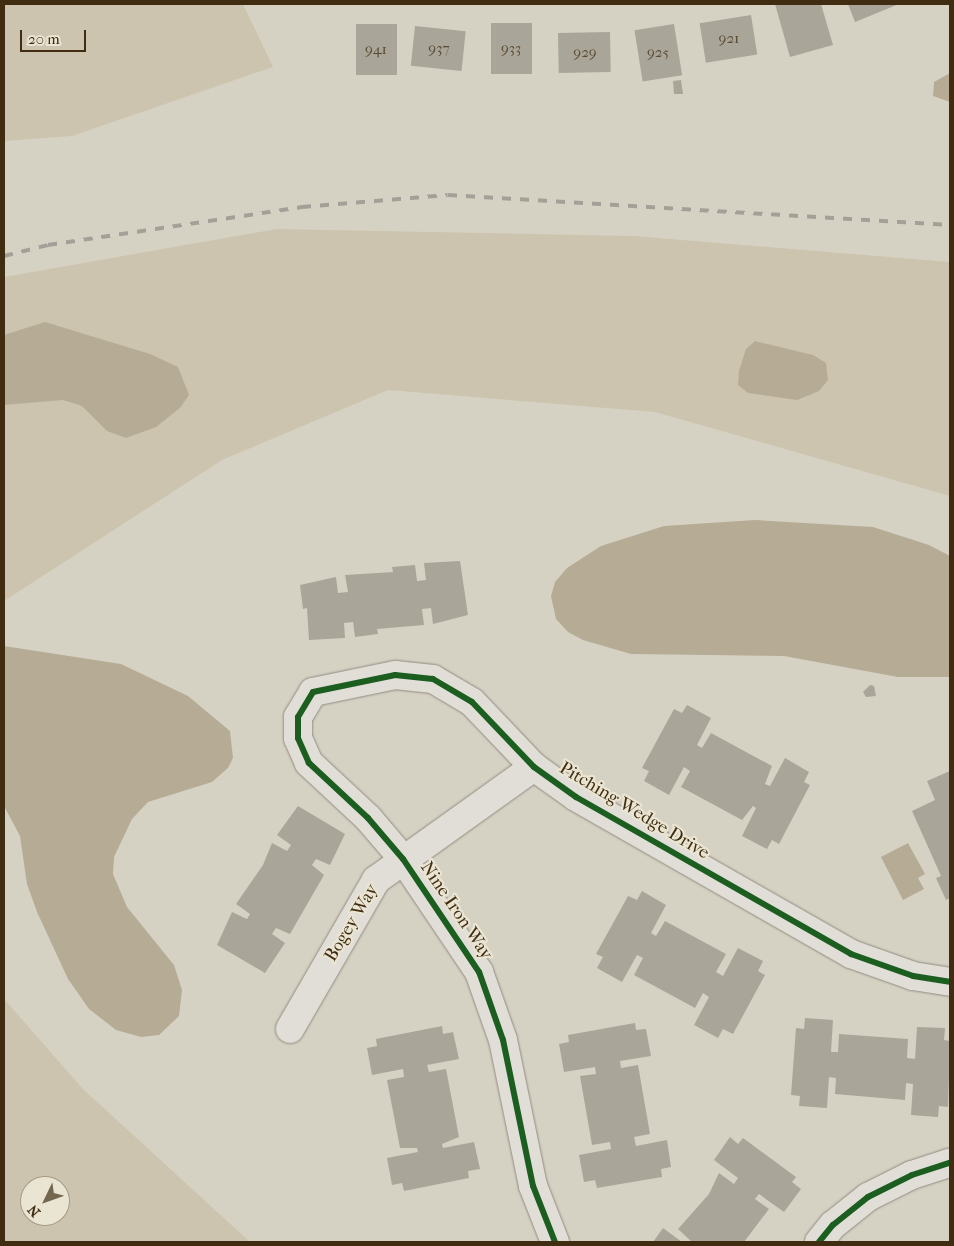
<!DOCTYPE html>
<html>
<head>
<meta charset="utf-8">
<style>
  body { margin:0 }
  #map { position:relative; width:954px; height:1246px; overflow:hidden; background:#d6d2c3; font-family:"IM FELL French Canon",serif }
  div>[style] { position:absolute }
  .green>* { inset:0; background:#ccc4af }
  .water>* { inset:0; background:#b6ac95 }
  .building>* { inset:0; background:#a9a599; transform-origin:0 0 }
  .roads { filter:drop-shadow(0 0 1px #918c80) drop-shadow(0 0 1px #918c80) }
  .minor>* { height:28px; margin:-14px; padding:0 14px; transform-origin:14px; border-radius:14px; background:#e1ded7 }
  .rail>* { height:4px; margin-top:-2px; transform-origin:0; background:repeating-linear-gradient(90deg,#a4a098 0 9px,transparent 0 18px) }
  .cycleway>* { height:6px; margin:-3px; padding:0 3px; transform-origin:3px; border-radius:3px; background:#1b5e20 }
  span { translate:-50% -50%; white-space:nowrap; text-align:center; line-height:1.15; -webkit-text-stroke:4.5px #eae4d3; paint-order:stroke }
  .number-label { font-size:15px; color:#5a4a32 }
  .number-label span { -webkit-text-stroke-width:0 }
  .street-label { font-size:18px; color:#402c10 }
  .frame { position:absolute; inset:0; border:5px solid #402c10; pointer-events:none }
  .north { position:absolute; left:20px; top:1176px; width:50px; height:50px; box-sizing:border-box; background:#eae4d3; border:1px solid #a69a85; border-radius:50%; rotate:228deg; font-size:14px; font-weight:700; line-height:20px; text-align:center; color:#402c10 }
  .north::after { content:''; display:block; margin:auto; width:18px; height:22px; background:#74664f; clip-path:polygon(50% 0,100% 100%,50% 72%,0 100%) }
  .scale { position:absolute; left:20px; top:30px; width:66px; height:22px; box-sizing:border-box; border:2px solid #402c10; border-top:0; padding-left:6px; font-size:15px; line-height:18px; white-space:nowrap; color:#402c10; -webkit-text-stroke:4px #eae4d3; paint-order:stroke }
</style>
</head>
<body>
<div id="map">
  <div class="green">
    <i style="clip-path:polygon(4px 4px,243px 4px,273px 67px,72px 136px,4px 141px)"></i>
    <i style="clip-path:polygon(276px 229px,634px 236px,950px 262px,950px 496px,655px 412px,388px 390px,222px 460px,4px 601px,4px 277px)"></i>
    <i style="clip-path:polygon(evenodd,4px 999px,83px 1089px,250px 1242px,4px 1242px,4px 999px,30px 1186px,60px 1186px,60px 1216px,30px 1216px,30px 1186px)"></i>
  </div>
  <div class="water">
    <i style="clip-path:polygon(950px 73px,950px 102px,933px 96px,934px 82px)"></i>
    <i style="clip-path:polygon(45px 322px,150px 354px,178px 367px,189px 395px,180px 408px,156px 427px,126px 438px,107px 431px,82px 406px,63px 400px,4px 405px,4px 335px)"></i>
    <i style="clip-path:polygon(755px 341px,813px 355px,826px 363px,828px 380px,819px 391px,797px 400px,748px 393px,738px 385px,739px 371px,746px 349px)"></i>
    <i style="clip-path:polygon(755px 520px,873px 527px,929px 545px,950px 556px,950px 677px,898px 677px,784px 656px,631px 654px,583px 640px,568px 632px,556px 619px,551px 596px,555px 582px,567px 568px,601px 546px,664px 526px)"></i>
    <i style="clip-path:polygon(4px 646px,121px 664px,188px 696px,230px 731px,233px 758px,228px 768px,212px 782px,148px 802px,132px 819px,114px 857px,113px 874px,127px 907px,174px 965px,182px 990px,179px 1016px,159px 1035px,141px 1037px,116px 1030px,89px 1009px,68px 979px,37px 912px,27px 884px,20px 836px,4px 806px)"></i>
    <i style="clip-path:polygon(908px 843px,925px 874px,918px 878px,924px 889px,903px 900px,881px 857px)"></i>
  </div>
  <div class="building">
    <i style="clip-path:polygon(775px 4px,821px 4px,833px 45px,790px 57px)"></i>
    <i style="clip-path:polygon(848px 4px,899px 4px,855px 22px)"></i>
    <i style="left:751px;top:15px;width:40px;height:52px;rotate:81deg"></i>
    <i style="left:491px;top:23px;width:41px;height:51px"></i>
    <i style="left:356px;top:24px;width:41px;height:51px"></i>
    <i style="left:674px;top:24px;width:52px;height:40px;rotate:81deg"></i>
    <i style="left:415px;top:26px;width:51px;height:40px;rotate:6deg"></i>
    <i style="left:610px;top:32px;width:40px;height:52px;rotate:89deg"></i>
    <i style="clip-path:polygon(681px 80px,683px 94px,674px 94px,673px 81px)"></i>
    <i style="clip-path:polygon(460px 561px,468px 615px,433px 624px,431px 608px,422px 609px,424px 625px,377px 629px,378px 634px,355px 637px,353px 622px,344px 623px,345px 638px,309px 640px,307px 608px,303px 609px,300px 585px,336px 577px,338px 593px,348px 592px,345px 575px,393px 572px,392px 567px,415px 565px,417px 581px,426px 580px,424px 563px)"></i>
    <i style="clip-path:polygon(870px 685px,874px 686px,876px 696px,866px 697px,863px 692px)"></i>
    <i style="clip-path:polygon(687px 705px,711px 718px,697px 745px,702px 748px,711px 733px,772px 766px,765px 784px,770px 786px,785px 758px,809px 772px,804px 782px,810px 785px,779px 844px,772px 840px,767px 849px,742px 836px,756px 808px,753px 806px,742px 820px,681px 787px,690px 771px,684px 767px,669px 795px,644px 781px,649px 771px,642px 768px,674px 709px,682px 713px)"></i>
    <i style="clip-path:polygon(950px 771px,950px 898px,946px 900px,936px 878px,941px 876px,912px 811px,935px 800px,927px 781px)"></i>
    <i style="clip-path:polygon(298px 806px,345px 834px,330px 865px,316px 859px,312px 865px,324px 875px,290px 934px,276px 928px,272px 934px,285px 943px,265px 973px,217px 945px,232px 912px,247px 919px,250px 914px,236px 904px,263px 865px,272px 843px,287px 851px,291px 845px,277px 835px)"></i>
    <i style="clip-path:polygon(642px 891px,666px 905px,651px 933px,656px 936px,665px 921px,726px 954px,716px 972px,723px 976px,738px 948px,763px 961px,758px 971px,765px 975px,733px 1034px,723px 1029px,718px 1038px,694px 1025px,709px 997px,703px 993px,695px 1008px,634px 975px,643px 958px,637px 955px,622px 982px,597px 968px,603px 957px,596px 954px,628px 896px,637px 900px)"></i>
    <i style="clip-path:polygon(805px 1018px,833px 1020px,831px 1052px,838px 1052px,839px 1034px,908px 1039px,907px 1058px,915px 1059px,917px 1027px,945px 1028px,944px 1040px,950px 1041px,948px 1107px,939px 1106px,938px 1117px,911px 1115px,913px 1084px,906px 1083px,905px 1100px,835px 1094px,836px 1078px,829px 1077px,827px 1108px,799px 1106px,800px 1096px,791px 1095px,796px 1028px,804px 1029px)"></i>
    <i style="clip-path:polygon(635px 1023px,636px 1030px,646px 1029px,651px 1056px,620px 1061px,621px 1068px,638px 1065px,650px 1134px,634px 1137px,636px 1146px,667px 1140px,671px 1167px,661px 1169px,662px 1177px,597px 1188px,595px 1180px,584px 1182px,579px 1155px,611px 1149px,610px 1142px,592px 1145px,580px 1076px,596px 1074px,595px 1067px,564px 1072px,559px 1044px,569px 1042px,568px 1035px)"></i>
    <i style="clip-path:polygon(442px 1026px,443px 1034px,453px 1032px,459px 1059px,427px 1065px,429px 1072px,446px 1069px,459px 1137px,442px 1144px,443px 1148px,474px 1142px,480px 1169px,468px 1171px,469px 1178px,404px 1191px,402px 1183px,392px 1185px,387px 1158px,418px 1152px,417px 1148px,400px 1148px,387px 1080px,404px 1077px,403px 1069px,372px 1075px,367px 1048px,377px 1046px,376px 1039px)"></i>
    <i style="clip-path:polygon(730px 1137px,738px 1144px,743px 1138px,796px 1177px,792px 1182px,801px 1189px,784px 1212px,759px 1194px,755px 1199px,769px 1209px,744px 1242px,692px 1242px,678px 1229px,709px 1194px,719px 1173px,734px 1184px,738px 1178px,714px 1160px)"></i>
    <i style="clip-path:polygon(663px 1228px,682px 1242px,653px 1242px)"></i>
  </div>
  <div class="roads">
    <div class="minor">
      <i style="left:290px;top:1029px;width:172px;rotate:-60deg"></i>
      <i style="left:376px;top:880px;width:194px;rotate:-35.6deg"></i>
      <i style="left:555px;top:1242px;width:60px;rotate:-111.4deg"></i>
      <i style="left:533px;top:1186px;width:149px;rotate:-101.6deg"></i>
      <i style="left:503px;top:1040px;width:72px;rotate:-109.4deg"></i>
      <i style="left:479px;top:972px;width:136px;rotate:-123.9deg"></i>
      <i style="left:403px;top:859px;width:54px;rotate:-130.5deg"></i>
      <i style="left:368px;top:818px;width:81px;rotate:-137deg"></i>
      <i style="left:309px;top:763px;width:27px;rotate:-114deg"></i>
      <i style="left:298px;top:738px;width:21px;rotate:-90deg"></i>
      <i style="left:298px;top:717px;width:29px;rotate:-59deg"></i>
      <i style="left:313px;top:692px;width:84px;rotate:-11.7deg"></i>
      <i style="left:395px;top:675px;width:38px;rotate:6deg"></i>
      <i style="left:433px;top:679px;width:45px;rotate:30.5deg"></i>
      <i style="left:472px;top:702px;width:90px;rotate:46.4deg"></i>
      <i style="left:534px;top:767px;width:52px;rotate:35.5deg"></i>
      <i style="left:576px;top:797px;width:317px;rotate:29.7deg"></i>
      <i style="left:851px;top:954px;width:66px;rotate:19.5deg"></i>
      <i style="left:913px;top:976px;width:37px;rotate:9deg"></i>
      <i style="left:819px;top:1242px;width:22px;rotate:-51deg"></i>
      <i style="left:833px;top:1225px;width:45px;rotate:-38.7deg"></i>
      <i style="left:868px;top:1197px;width:49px;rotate:-26.6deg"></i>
      <i style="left:912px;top:1175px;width:40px;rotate:-18deg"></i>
    </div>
  </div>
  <div class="rail">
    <i style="left:4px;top:256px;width:45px;rotate:-14deg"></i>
    <i style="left:48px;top:245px;width:257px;rotate:-8.5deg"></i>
    <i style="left:302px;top:207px;width:146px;rotate:-4.7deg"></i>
    <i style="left:448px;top:195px;width:503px;rotate:3.42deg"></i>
  </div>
  <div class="cycleway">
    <i style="left:555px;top:1242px;width:60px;rotate:-111.4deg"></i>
    <i style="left:533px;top:1186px;width:149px;rotate:-101.6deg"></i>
    <i style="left:503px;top:1040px;width:72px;rotate:-109.4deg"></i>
    <i style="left:479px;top:972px;width:136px;rotate:-123.9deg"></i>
    <i style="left:403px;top:859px;width:54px;rotate:-130.5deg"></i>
    <i style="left:368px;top:818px;width:81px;rotate:-137deg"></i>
    <i style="left:309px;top:763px;width:27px;rotate:-114deg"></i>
    <i style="left:298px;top:738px;width:21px;rotate:-90deg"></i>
    <i style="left:298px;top:717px;width:29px;rotate:-59deg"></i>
    <i style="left:313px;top:692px;width:84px;rotate:-11.7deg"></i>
    <i style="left:395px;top:675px;width:38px;rotate:6deg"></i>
    <i style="left:433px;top:679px;width:45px;rotate:30.5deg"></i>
    <i style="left:472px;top:702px;width:90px;rotate:46.4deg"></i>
    <i style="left:534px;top:767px;width:52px;rotate:35.5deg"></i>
    <i style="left:576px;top:797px;width:317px;rotate:29.7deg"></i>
    <i style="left:851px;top:954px;width:66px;rotate:19.5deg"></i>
    <i style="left:913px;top:976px;width:37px;rotate:9deg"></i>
    <i style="left:819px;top:1242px;width:22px;rotate:-51deg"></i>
    <i style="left:833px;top:1225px;width:45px;rotate:-38.7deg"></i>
    <i style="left:868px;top:1197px;width:49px;rotate:-26.6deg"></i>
    <i style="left:912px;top:1175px;width:40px;rotate:-18deg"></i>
  </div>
  <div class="number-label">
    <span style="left:729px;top:39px">921</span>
    <span style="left:439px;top:49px">937</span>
    <span style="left:511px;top:49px">933</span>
    <span style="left:376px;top:50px">941</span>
    <span style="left:585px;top:53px">929</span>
    <span style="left:658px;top:53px">925</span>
  </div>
  <div class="street-label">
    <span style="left:634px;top:811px;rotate:31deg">Pitching Wedge Drive</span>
    <span style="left:456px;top:911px;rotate:56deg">Nine Iron Way</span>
    <span style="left:352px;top:923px;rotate:-59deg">Bogey Way</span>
  </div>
  <div class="frame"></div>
  <div class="north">N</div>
  <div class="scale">20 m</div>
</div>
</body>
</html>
